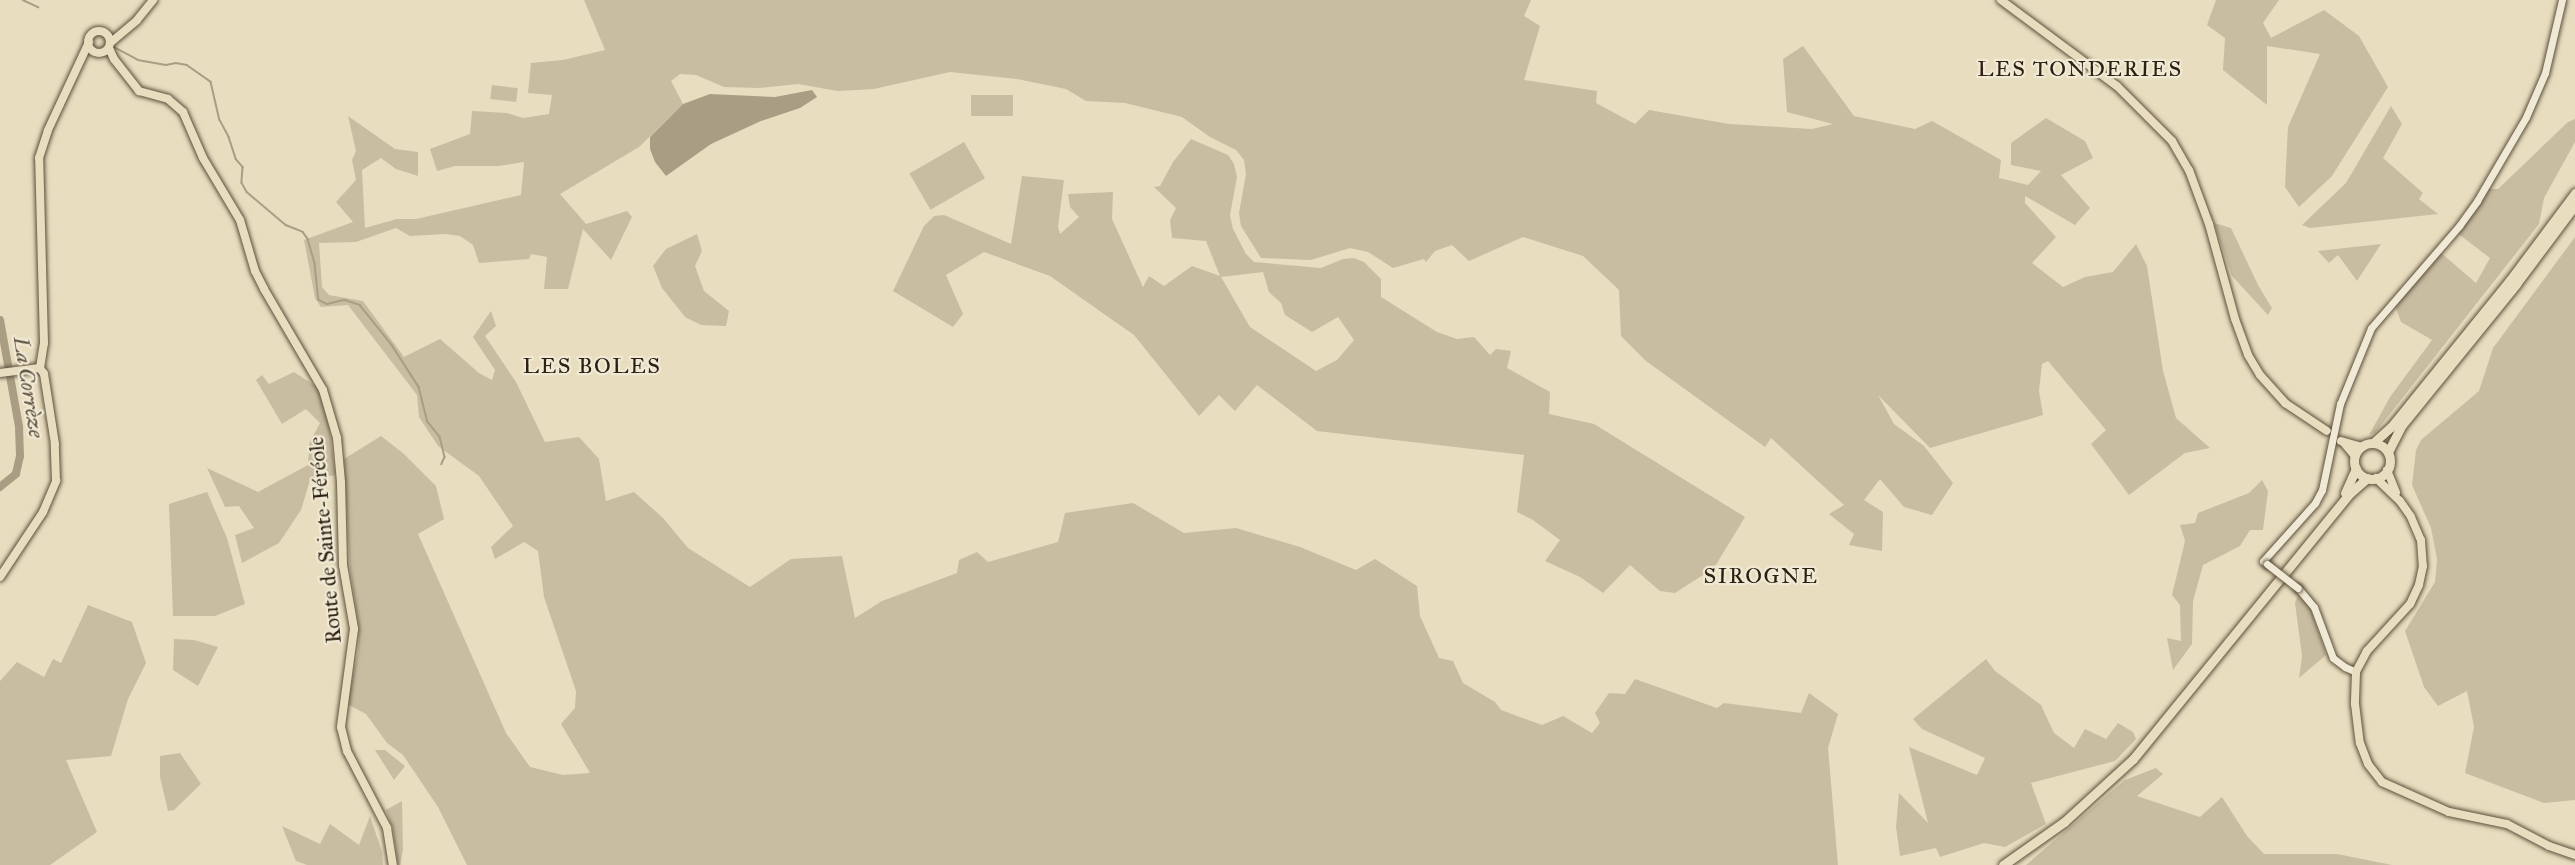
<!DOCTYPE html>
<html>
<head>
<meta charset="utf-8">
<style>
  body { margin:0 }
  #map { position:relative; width:2575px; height:865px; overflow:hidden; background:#e8ddbf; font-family:"IM FELL Great Primer",serif }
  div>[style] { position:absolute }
  .green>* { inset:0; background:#c8bda1; transform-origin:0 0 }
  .water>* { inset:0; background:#a99d84 }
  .stream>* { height:1.5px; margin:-0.75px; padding:0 0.75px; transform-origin:0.75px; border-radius:0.75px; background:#a99d84 }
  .river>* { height:8px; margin:-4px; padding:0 4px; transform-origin:4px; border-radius:4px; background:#a99d84 }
  .roads { filter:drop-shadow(0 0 2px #5c4f3c) drop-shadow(0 0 2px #5c4f3c) }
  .minor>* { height:7px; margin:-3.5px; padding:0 3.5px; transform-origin:3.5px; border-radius:3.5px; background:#f0e9d5 }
  .major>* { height:8px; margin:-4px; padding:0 4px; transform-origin:4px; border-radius:4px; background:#e8ddbf }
  .major>.ring { margin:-4px; padding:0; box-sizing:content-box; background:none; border:8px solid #e8ddbf; border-radius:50% }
  .highway>* { height:9px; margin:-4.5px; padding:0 4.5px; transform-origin:4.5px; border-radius:4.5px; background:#e8ddbf }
  .highway>.ring { margin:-4.5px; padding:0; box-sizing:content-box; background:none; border:9px solid #e8ddbf; border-radius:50% }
  .bridges { filter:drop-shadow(0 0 2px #5c4f3c) drop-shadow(0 0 2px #5c4f3c) }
  .minor-bridge>* { height:7px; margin:-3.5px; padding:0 3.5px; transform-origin:3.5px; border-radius:3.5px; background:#f0e9d5 }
  span { translate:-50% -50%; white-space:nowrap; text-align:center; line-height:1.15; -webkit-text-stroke:4.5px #f0e9d5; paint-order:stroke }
  .street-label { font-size:21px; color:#2e2010 }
  .neighbourhood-label { font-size:22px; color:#2e2010; letter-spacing:1.5px }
  .water-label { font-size:22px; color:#594c39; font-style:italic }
</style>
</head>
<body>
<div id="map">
  <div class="green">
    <i style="clip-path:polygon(584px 0,1531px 0,1524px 16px,1540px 26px,1524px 80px,1597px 91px,1596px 103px,1635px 124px,1649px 110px,1729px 124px,1812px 129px,1833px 124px,1787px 112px,1783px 59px,1803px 46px,1854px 116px,1915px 129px,1932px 121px,2001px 160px,1999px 178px,2028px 185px,2041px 171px,2011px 165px,2011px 143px,2046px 118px,2085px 141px,2093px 158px,2061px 175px,2090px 208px,2075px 225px,2025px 196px,2025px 203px,2056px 237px,2032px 263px,2063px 287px,2085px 277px,2113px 272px,2136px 244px,2147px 266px,2163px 371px,2176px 418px,2210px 448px,2185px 453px,2129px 495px,2091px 444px,2106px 430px,2048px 361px,2042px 364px,2039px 391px,2043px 415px,1930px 448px,1878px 395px,1894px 424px,1924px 446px,1953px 483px,1932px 515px,1904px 507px,1880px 479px,1864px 500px,1883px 512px,1882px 551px,1849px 545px,1854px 534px,1829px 514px,1844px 505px,1771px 438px,1765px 447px,1646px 361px,1621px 336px,1619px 290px,1583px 256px,1523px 237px,1469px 261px,1452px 245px,1435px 251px,1426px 262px,1424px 259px,1393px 268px,1368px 252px,1350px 248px,1311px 260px,1261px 258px,1241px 226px,1239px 213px,1246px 174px,1244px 160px,1236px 150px,1210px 137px,1182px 117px,1125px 103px,1086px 101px,1066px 89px,1017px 79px,950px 72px,874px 89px,838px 91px,798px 84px,759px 88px,724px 87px,696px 75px,680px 74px,671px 81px,683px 104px,639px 147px,560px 194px,586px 224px,627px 211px,632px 217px,611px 260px,583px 229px,568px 289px,544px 289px,547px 257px,531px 254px,529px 259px,479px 263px,473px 245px,460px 236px,446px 234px,410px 236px,396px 228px,356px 242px,319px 243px,322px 287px,329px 295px,363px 301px,404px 357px,440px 339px,479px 373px,492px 380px,495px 370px,473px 337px,491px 311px,496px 326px,485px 336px,516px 382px,545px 442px,579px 437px,599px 459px,606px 501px,634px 492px,663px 518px,688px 548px,750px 587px,791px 559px,842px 556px,855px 618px,882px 601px,957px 573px,959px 560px,977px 552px,988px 562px,1058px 542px,1065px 513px,1133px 503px,1184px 533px,1236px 528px,1300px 547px,1356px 570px,1375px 559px,1417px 586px,1420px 616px,1439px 658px,1453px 661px,1463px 683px,1495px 702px,1501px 710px,1542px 725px,1563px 716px,1592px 733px,1600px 723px,1595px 713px,1609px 693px,1625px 694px,1635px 679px,1717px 708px,1724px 703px,1801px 713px,1809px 693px,1838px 714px,1828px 748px,1838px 865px,467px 865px,438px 807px,403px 755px,387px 743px,366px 714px,347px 704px,358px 653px,359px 628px,350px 568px,344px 459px,381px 436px,404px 454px,436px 486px,444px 519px,418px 534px,506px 733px,530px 767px,563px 775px,590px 773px,561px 724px,575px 708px,576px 691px,544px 597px,538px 551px,524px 542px,495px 559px,491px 547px,513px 526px,479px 476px,438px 446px,419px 417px,417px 395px,348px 305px,321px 307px,315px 298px,304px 240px,353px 222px,336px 202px,356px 180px,352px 160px,356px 151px,348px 116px,395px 149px,418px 152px,418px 176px,396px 169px,381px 158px,362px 170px,365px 228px,397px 219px,416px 219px,521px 195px,524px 162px,498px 166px,455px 166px,437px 171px,430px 149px,470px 134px,472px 111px,507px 113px,523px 118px,549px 114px,552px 95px,528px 93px,531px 63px,563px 60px,605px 50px)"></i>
    <i style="clip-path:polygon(2216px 0,2279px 0,2263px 23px,2271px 38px,2324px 10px,2359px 36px,2388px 87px,2332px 176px,2299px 207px,2285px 187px,2288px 127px,2320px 54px,2267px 46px,2267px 105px,2223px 70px,2225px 38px,2207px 25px)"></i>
    <i style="left:492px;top:85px;width:26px;height:14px;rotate:7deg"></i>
    <i style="left:971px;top:95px;width:42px;height:21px"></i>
    <i style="clip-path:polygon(2391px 106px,2402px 124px,2383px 158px,2423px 193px,2419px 199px,2438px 214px,2310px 228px,2302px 225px,2346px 183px)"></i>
    <i style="clip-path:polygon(2575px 119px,2575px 142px,2544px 198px,2539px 224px,2375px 433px,2369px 435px,2390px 397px,2432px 340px,2401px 322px,2395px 306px,2440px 252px,2476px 283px,2490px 258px,2456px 232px,2477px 208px,2488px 189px,2498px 189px,2568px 122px)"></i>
    <i style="clip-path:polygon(evenodd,1191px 139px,1228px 155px,1234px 164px,1237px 177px,1230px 215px,1233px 229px,1246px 254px,1254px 262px,1321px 268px,1343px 259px,1354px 258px,1364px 262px,1381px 279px,1381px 297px,1437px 332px,1457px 339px,1474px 337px,1490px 355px,1496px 349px,1511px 351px,1507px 368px,1550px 392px,1549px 414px,1594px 424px,1745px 517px,1714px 568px,1675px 593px,1660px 591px,1630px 565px,1603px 593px,1580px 577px,1545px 561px,1560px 540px,1533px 520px,1517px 512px,1524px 455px,1317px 431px,1257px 385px,1235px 411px,1219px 395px,1199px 416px,1134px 335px,1050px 276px,984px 252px,946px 275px,963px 314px,953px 327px,893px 291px,924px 226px,934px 216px,944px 215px,1011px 244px,1022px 176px,1064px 180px,1058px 227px,1060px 234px,1079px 217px,1070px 207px,1068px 194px,1113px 192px,1112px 219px,1143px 287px,1149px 276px,1164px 286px,1192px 266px,1220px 276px,1206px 241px,1172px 238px,1170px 220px,1176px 208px,1154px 187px,1160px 186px,1173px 162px,1191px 139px,1263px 272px,1269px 292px,1281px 303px,1285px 315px,1312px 332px,1338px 317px,1354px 340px,1337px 360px,1316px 371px,1250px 327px,1221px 277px,1263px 272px)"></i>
    <i style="left:964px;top:142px;width:42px;height:63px;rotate:60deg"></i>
    <i style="clip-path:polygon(2214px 223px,2231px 228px,2258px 285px,2272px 308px,2268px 315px,2232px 276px)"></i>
    <i style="clip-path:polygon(697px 234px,702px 251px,695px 266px,704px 291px,729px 311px,726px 326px,701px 325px,685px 317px,662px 288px,653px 266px,666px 249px)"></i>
    <i style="clip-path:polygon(2575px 237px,2575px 800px,2544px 803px,2465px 773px,2474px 727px,2467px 691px,2438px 706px,2424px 687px,2405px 631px,2435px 582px,2437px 559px,2431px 528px,2412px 485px,2416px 450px,2421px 440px,2479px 391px,2493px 348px)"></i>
    <i style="clip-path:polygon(2381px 244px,2357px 281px,2338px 255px,2329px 263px,2318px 251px)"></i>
    <i style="clip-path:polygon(294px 372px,320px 389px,329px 427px,335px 475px,310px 480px,301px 510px,279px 543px,242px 563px,235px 535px,254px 528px,239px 506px,225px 507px,207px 468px,258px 492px,308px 465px,309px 444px,320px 423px,306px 409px,282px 424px,256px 380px,262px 375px,269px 384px)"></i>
    <i style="clip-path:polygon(2262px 480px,2268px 491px,2263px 530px,2250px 530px,2240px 546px,2203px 565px,2193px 601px,2192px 644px,2173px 670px,2167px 638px,2181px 641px,2180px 605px,2172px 595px,2185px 541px,2180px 525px,2195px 523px,2198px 513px,2249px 493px)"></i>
    <i style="clip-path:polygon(207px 492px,227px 538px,245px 604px,215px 616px,173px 616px,169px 504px)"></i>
    <i style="clip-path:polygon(2298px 595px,2310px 607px,2326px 655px,2299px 678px,2302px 656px,2295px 603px)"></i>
    <i style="clip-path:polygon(88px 605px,132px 622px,146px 663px,128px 699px,111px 756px,66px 760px,97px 832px,50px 865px,0 865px,0 681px,17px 662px,44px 677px,53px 659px,61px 663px)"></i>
    <i style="clip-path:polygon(174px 639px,194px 640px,218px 647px,198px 686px,173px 670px)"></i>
    <i style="clip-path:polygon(1986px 659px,1995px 671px,2041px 705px,2054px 733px,2074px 748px,2085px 729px,2106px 739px,2118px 723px,2133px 732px,2136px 739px,2115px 761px,2031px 783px,2046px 824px,2005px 847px,1984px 843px,1940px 857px,1936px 848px,1900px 856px,1896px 827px,1899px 793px,1928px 823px,1909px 747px,1977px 775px,1985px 758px,1922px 729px,1913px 719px)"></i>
    <i style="clip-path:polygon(375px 750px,385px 750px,405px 766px,394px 780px)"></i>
    <i style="clip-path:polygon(180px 753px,201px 784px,174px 810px,168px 811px,160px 777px,160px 756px)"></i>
    <i style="clip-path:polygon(2156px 768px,2163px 774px,2137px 796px,2200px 817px,2222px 797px,2247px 836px,2264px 854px,2337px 854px,2392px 865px,2026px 865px,2125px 780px)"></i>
    <i style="clip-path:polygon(402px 801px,403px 849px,400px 865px,398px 865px,393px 829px,386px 810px)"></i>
    <i style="clip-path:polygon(370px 816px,382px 852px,383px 865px,307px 865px,296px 861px,282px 826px,320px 844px,330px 824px,359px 845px)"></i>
  </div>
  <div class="water">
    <i style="clip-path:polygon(812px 90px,817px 97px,800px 108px,761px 121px,711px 144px,666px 176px,655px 162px,650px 149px,650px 137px,683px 104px,710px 94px,775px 97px)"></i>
  </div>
  <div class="stream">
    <i style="left:23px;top:0;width:17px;rotate:25deg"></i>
    <i style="left:114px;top:47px;width:27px;rotate:28deg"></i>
    <i style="left:138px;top:60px;width:28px;rotate:10deg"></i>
    <i style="left:166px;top:65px;width:10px;rotate:-11deg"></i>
    <i style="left:176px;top:63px;width:11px;rotate:10deg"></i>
    <i style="left:187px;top:65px;width:29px;rotate:35deg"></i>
    <i style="left:211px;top:82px;width:39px;rotate:77deg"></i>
    <i style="left:220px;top:120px;width:19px;rotate:62deg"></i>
    <i style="left:229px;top:137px;width:23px;rotate:72deg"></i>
    <i style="left:236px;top:159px;width:11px;rotate:49deg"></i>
    <i style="left:243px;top:167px;width:16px;rotate:94deg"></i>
    <i style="left:242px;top:183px;width:10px;rotate:61deg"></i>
    <i style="left:247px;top:192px;width:51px;rotate:40.2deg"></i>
    <i style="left:286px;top:225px;width:18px;rotate:22deg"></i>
    <i style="left:303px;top:232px;width:9px;rotate:54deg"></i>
    <i style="left:308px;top:239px;width:26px;rotate:74deg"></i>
    <i style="left:315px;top:264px;width:36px;rotate:84deg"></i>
    <i style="left:319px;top:300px;width:9px;rotate:27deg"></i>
    <i style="left:327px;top:304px;width:18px;rotate:-13deg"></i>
    <i style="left:345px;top:300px;width:16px;rotate:18deg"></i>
    <i style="left:360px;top:305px;width:51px;rotate:51.3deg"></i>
    <i style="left:392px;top:345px;width:50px;rotate:57.3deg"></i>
    <i style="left:419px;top:387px;width:36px;rotate:76deg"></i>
    <i style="left:428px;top:422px;width:19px;rotate:51deg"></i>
    <i style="left:440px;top:437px;width:21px;rotate:76deg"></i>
    <i style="left:445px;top:457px;width:8px;rotate:113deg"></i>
  </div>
  <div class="river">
    <i style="left:0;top:320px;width:109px;rotate:79.9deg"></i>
    <i style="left:19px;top:427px;width:29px;rotate:88deg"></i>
    <i style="left:20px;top:456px;width:18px;rotate:103deg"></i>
    <i style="left:16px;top:474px;width:21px;rotate:141deg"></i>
  </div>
  <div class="roads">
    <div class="minor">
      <i style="left:2267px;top:564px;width:5px;rotate:-143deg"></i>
      <i style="left:2263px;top:561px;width:78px;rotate:-48.1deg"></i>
      <i style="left:2315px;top:503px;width:15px;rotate:-62deg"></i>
      <i style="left:2322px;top:490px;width:88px;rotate:-78.2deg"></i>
      <i style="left:2340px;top:404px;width:82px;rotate:-67.8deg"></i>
      <i style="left:2371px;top:328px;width:135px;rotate:-49.2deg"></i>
      <i style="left:2459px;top:226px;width:31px;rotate:-54deg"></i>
      <i style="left:2477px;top:201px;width:97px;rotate:-59.7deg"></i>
      <i style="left:2526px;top:117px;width:48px;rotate:-66.6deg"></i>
      <i style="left:2545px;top:73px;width:75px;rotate:-76.9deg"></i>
      <i style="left:2298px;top:588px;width:25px;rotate:50deg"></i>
      <i style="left:2314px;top:607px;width:54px;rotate:69.6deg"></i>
      <i style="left:2333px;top:658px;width:15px;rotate:37deg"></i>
      <i style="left:2345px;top:667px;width:12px;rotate:24deg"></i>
    </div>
    <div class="major">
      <i style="left:2001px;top:0;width:144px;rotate:36.6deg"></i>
      <i style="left:2117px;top:86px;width:78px;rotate:45deg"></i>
      <i style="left:2172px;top:141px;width:34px;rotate:60deg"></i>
      <i style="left:2189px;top:170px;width:58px;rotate:69.7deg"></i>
      <i style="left:2209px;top:224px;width:98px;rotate:74.7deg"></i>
      <i style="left:2235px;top:319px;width:38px;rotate:70deg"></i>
      <i style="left:2248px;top:355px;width:23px;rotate:59deg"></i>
      <i style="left:2260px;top:375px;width:38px;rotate:48deg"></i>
      <i style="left:2285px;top:403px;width:50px;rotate:33.7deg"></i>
      <i class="ring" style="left:88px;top:31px;width:14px;height:14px"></i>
      <i style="left:110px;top:43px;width:35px;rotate:-40deg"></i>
      <i style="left:137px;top:20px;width:26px;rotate:-51deg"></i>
      <i style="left:109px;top:48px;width:12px;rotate:66deg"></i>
      <i style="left:114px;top:59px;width:41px;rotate:52deg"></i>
      <i style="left:139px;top:91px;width:30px;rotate:15deg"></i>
      <i style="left:168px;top:99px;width:20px;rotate:41deg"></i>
      <i style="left:183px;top:112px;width:50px;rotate:66.5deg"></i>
      <i style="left:203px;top:158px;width:72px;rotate:59.2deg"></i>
      <i style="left:240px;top:220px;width:53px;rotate:73.6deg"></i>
      <i style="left:255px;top:271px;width:20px;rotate:63deg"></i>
      <i style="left:264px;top:289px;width:117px;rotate:59.7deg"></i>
      <i style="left:323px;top:390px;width:50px;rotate:73.7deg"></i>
      <i style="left:337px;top:438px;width:44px;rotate:84.8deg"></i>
      <i style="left:341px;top:482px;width:83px;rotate:88.6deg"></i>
      <i style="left:343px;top:565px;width:65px;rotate:80.2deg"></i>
      <i style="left:354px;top:629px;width:99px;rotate:97.6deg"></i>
      <i style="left:341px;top:727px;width:25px;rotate:76deg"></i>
      <i style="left:347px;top:751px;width:87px;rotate:62.5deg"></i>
      <i style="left:387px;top:828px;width:37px;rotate:81deg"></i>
      <i style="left:0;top:373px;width:40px;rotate:-7.1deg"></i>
      <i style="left:2341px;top:441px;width:22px;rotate:16deg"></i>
      <i style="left:2344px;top:443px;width:17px;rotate:50deg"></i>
      <i style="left:2387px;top:470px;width:24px;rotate:68deg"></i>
      <i style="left:2376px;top:478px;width:33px;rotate:44deg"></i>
      <i style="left:2400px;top:501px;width:19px;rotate:55deg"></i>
      <i style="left:2411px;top:517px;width:25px;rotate:67deg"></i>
      <i style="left:2421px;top:540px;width:26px;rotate:86deg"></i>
      <i style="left:2423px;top:566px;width:19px;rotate:102deg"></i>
      <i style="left:2419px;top:585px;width:21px;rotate:115deg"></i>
      <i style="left:2410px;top:604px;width:64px;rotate:132.5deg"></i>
      <i style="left:2367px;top:651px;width:24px;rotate:118deg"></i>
      <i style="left:2356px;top:672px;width:32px;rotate:92deg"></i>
      <i style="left:2355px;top:704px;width:39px;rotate:83deg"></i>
      <i style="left:2360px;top:743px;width:22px;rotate:69deg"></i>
      <i style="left:2368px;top:764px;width:23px;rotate:52deg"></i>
      <i style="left:2382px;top:782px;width:73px;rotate:24.1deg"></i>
      <i style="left:2449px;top:812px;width:59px;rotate:11.7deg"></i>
      <i style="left:2507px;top:824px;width:47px;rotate:27.6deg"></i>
      <i style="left:2549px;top:846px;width:28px;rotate:19deg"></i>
      <i style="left:0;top:577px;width:78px;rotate:-56.5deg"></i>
      <i style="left:43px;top:512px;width:34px;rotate:-67deg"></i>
      <i style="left:56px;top:481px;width:37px;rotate:-92deg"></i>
      <i style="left:55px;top:444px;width:71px;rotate:-98.9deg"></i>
      <i style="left:44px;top:374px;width:7px;rotate:-124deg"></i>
      <i style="left:40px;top:368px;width:25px;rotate:-81deg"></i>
      <i style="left:44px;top:343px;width:185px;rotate:-91.5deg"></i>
      <i style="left:39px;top:158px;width:29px;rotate:-72deg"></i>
      <i style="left:48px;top:130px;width:97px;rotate:-65deg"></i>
    </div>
    <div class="highway">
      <i style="left:2373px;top:443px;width:24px;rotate:-42deg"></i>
      <i style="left:2391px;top:427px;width:189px;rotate:-51deg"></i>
      <i style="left:2510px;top:280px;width:109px;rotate:-53.2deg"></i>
      <i class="ring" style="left:2354px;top:443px;width:27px;height:27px"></i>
      <i style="left:2388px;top:452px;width:30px;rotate:-63deg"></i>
      <i style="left:2402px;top:425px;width:181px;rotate:-51deg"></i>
      <i style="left:2516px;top:284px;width:99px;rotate:-53.2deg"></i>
      <i style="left:2345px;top:493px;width:27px;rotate:-66deg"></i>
      <i style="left:2003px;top:865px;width:75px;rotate:-35.2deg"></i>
      <i style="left:2064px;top:822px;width:93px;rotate:-42.4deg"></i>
      <i style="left:2133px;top:759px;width:343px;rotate:-50.8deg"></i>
      <i style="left:2350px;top:493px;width:23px;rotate:-41deg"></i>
    </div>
  </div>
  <div class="bridges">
    <div class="minor-bridge">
      <i style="left:2267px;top:564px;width:39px;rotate:38deg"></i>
    </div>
  </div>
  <div class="street-label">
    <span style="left:325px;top:540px;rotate:-95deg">Route de Sainte-Féréole</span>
  </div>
  <div class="neighbourhood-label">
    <span style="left:2080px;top:69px">LES TONDERIES</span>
    <span style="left:592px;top:366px">LES BOLES</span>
    <span style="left:1761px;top:576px">SIROGNE</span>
  </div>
  <div class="water-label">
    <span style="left:29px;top:387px;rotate:81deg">La Corrèze</span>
  </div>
</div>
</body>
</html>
